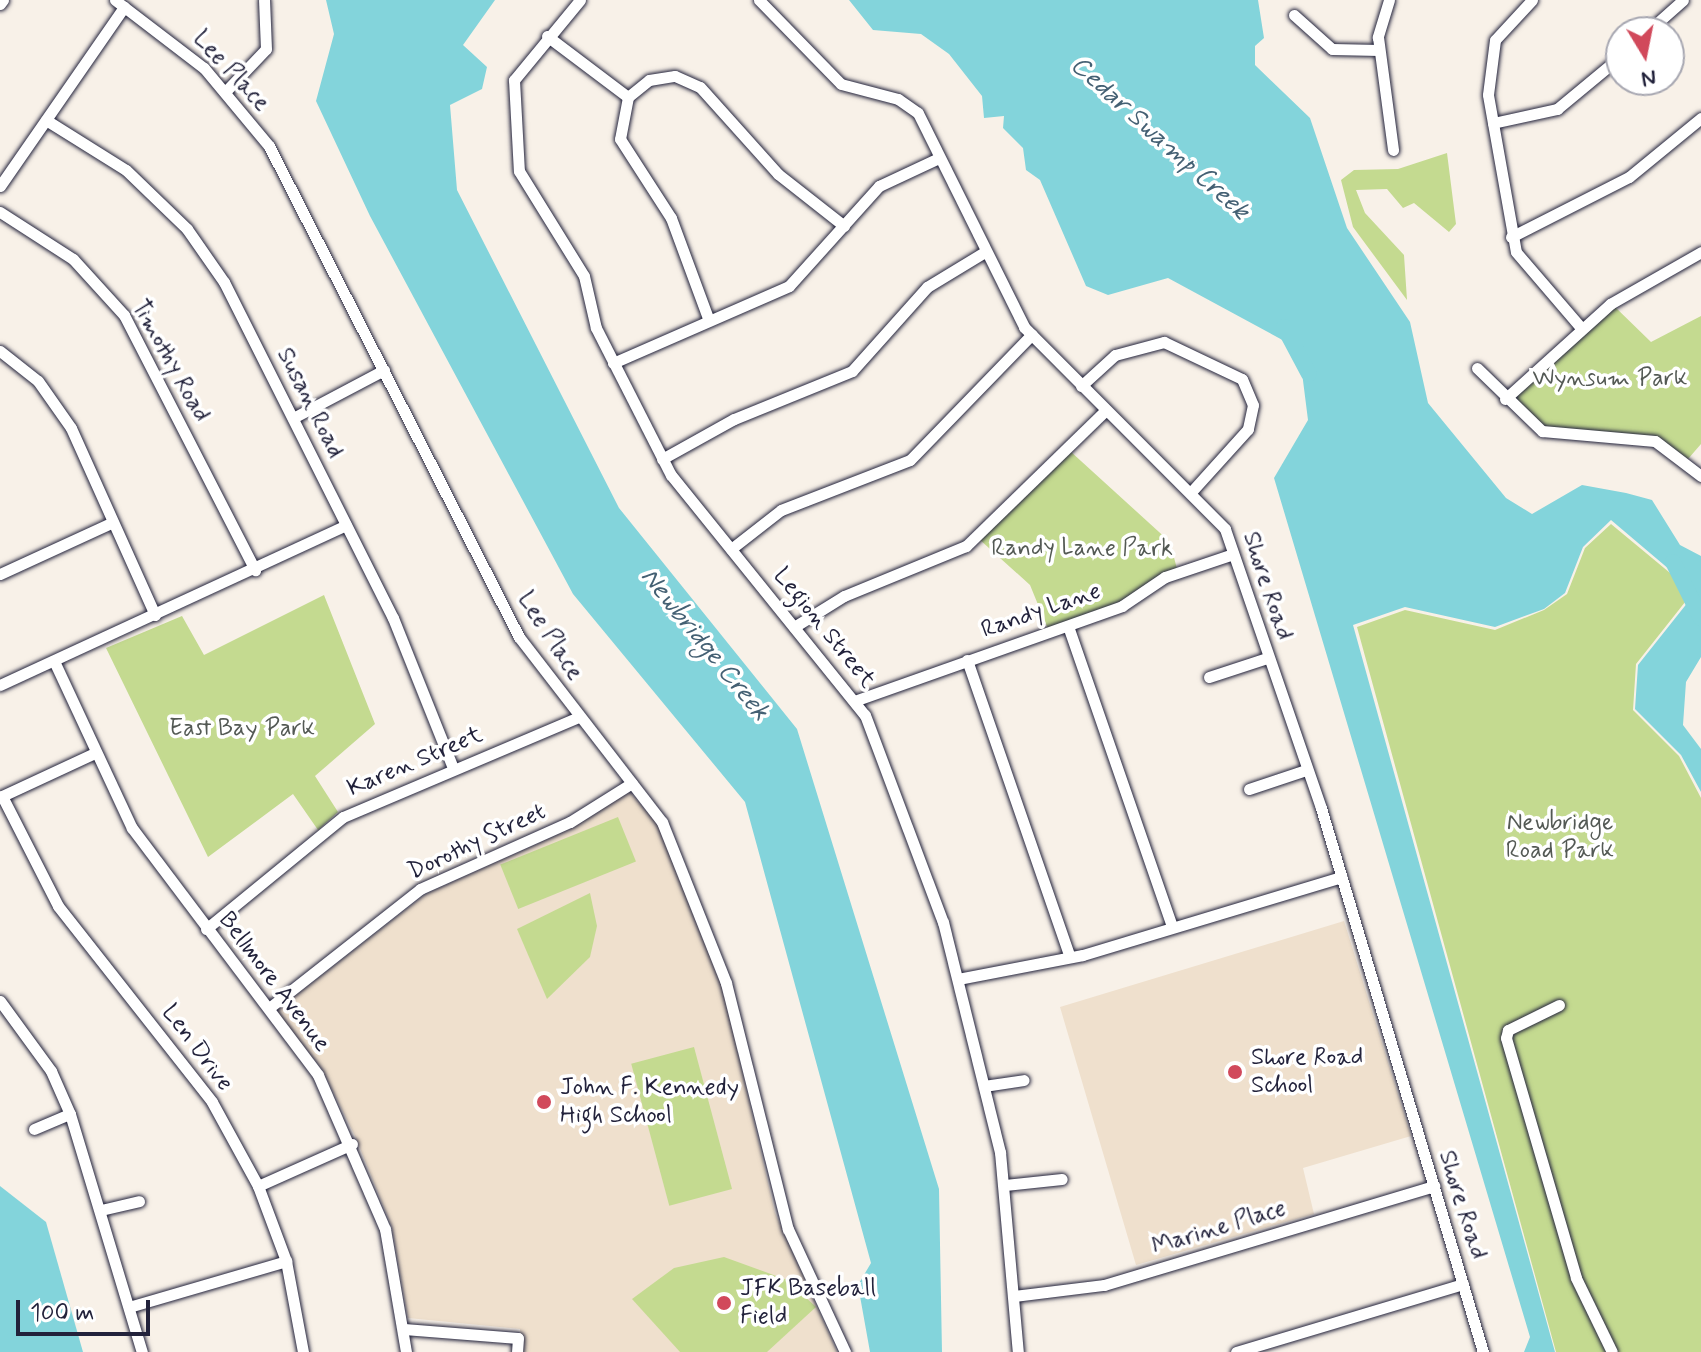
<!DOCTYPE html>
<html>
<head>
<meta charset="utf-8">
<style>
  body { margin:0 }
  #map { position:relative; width:1701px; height:1352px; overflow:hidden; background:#f8f1e8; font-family:Mynerve,sans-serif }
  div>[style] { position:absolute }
  .built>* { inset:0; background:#efe0cd }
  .green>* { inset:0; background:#c4da90; transform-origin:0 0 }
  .water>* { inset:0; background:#83d4db }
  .river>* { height:16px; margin:-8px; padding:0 8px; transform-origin:8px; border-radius:8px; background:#83d4db }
  .roads { filter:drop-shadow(0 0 2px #22223b) drop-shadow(0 0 2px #22223b) }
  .minor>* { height:11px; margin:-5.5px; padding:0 5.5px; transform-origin:5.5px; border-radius:5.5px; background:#fff }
  .dots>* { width:22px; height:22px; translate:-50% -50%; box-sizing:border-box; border:4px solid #fff; border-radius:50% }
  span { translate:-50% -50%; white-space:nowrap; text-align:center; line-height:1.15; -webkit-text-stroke:7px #fff; paint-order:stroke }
  .street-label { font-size:24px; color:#22223b }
  .park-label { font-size:24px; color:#535954 }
  .poi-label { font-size:24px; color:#22223b }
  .left { translate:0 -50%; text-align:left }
  .water-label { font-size:26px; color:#446073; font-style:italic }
  .north { position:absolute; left:1605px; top:16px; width:80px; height:80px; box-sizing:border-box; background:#fff; border:2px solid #a7a7b1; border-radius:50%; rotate:170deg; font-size:22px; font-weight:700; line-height:32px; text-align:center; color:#22223b }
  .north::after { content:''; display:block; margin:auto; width:28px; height:36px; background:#d1495b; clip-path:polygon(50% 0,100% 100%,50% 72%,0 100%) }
  .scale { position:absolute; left:16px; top:1300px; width:134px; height:36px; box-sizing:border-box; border:4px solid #22223b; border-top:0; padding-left:10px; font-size:24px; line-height:28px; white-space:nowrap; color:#22223b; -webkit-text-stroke:6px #fff; paint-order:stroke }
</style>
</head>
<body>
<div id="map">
  <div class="built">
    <i style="clip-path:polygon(629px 791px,660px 827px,723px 989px,775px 1213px,837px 1352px,520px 1352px,520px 1329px,408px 1318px,392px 1227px,355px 1136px,322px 1069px,276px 1011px,426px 894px,572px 828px)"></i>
    <i style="clip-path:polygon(1344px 921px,1411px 1136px,1303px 1168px,1314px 1214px,1136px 1265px,1060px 1007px)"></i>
  </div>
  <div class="green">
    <i style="clip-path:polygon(1447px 153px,1456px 224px,1449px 232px,1414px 203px,1403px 208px,1387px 189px,1356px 190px,1365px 213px,1404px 255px,1407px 300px,1353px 227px,1341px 180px,1354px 170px,1398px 169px)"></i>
    <i style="clip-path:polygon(1613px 305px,1651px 342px,1701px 316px,1701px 444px,1688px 459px,1666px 444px,1542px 429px,1514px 404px,1514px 393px)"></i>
    <i style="clip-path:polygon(1070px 451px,1170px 542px,1177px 569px,1119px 605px,1048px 629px,1030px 585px,979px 539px)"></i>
    <i style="clip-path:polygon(1611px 524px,1693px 592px,1636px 664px,1633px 710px,1679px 756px,1701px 798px,1701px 1352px,1556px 1352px,1357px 627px,1405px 610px,1495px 630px,1544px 610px,1567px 594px,1585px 548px)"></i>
    <i style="clip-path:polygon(324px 595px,375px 724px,315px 776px,338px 812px,318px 830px,293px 794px,208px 857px,106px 648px,182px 616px,204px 655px)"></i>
    <i style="left:618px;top:817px;width:48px;height:127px;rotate:68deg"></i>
    <i style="clip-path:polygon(590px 893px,597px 926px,590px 957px,547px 999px,517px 929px)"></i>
    <i style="left:694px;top:1047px;width:147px;height:65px;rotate:75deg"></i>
    <i style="clip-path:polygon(724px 1257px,787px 1280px,816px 1307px,767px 1352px,680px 1352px,632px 1299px,674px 1268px)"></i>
  </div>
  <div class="water">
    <i style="clip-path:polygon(326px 0,495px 0,463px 45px,487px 67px,482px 89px,450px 105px,457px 190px,619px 508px,797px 729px,939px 1189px,942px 1352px,870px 1352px,858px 1285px,871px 1263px,745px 802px,573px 594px,370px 216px,316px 101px,334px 34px)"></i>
    <i style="clip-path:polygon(849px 0,1258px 0,1264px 38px,1255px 46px,1255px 65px,1310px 118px,1347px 228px,1410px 322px,1428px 403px,1506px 498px,1532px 514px,1582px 485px,1626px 493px,1652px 500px,1680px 545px,1701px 556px,1701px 657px,1686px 682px,1683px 725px,1701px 749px,1701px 792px,1681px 755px,1635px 709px,1638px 665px,1696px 592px,1611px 520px,1583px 547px,1565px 593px,1544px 609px,1495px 627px,1405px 607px,1353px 625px,1555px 1352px,1524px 1352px,1530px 1337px,1274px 478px,1308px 420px,1299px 349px,1168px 278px,1108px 295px,1086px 286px,1040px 180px,1026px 170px,1023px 148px,1003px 128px,1004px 116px,984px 118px,982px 96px,949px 54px,921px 34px,873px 30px)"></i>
    <i style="clip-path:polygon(0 1186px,46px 1222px,83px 1352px,0 1352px)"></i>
  </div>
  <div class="river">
    <i style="left:1284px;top:327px;width:53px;rotate:62deg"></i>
    <i style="left:1673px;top:562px;width:63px;rotate:63.4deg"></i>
  </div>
  <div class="roads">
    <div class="minor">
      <i style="left:115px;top:0;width:112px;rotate:37.4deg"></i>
      <i style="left:204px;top:68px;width:102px;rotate:50.2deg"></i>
      <i style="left:269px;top:146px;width:551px;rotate:63.02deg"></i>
      <i style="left:519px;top:637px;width:234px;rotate:52.3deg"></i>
      <i style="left:662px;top:822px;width:173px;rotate:68.3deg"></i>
      <i style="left:726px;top:983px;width:254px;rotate:75.9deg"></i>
      <i style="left:788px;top:1229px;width:136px;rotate:65.1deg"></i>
      <i style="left:580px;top:0;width:104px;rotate:129.5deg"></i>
      <i style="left:514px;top:80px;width:91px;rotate:86.9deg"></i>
      <i style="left:519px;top:171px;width:123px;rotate:58.2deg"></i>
      <i style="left:584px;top:276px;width:53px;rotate:77deg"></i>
      <i style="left:596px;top:328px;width:165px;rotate:63deg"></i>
      <i style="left:671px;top:475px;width:309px;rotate:51.1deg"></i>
      <i style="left:865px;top:715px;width:221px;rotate:69.4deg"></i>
      <i style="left:943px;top:922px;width:237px;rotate:76.1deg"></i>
      <i style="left:1000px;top:1152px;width:201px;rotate:84.9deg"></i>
      <i style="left:759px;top:0;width:117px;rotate:45.7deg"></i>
      <i style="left:841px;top:84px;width:59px;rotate:14.7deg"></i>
      <i style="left:898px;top:99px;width:24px;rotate:35deg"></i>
      <i style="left:918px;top:113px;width:239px;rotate:63.6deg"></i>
      <i style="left:1024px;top:327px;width:285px;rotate:45.1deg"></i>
      <i style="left:1225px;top:529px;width:295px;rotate:71deg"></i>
      <i style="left:1321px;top:808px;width:568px;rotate:73.42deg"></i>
      <i style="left:1389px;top:0;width:39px;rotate:107deg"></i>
      <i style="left:1378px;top:37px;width:114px;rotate:82.4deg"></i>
      <i style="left:1532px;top:0;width:54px;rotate:132.8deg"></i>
      <i style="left:1495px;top:40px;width:55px;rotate:97.3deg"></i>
      <i style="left:1488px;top:95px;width:159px;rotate:79.9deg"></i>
      <i style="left:1516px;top:252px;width:101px;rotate:49.4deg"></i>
      <i style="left:0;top:4px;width:5px;rotate:-53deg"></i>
      <i style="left:1294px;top:15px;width:51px;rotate:41.8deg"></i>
      <i style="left:1332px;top:49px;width:47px;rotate:1.2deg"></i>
      <i style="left:1647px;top:32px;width:48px;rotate:-41.6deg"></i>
      <i style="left:547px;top:36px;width:101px;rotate:37deg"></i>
      <i style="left:225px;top:92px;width:59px;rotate:-46.4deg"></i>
      <i style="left:266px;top:49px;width:49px;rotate:-92.3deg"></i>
      <i style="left:46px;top:120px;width:94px;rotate:32deg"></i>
      <i style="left:126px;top:170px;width:85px;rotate:44deg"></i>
      <i style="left:187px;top:229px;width:65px;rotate:55.1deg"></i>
      <i style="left:224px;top:282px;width:376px;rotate:63.3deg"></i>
      <i style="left:393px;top:618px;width:162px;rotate:68.2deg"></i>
      <i style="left:1493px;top:123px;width:66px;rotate:-12.3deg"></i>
      <i style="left:1557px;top:109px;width:83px;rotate:-39.6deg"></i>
      <i style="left:0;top:186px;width:218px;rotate:-55.3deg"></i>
      <i style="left:0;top:212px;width:87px;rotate:32.8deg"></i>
      <i style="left:73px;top:259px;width:76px;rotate:47.7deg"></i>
      <i style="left:124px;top:315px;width:287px;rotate:62.8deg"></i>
      <i style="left:1511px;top:237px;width:132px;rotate:-27deg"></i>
      <i style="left:1629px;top:177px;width:93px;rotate:-39.3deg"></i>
      <i style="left:708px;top:318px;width:107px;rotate:-110.3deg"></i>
      <i style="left:671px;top:218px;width:94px;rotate:-122.8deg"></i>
      <i style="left:620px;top:139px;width:43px;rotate:-79.2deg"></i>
      <i style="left:628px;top:97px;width:27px;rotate:-39deg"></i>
      <i style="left:649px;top:80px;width:26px;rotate:-9deg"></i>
      <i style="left:675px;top:76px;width:27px;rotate:24deg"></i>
      <i style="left:700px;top:87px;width:117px;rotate:48.1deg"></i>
      <i style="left:778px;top:174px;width:84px;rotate:38.2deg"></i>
      <i style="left:0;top:351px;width:48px;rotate:38.3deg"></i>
      <i style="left:38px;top:381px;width:57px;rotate:54.9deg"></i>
      <i style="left:71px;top:428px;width:205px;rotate:65.8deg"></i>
      <i style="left:613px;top:363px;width:192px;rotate:-23.6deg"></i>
      <i style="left:789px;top:286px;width:135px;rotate:-48deg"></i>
      <i style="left:879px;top:186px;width:66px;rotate:-25deg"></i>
      <i style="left:1477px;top:368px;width:91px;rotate:44.1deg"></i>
      <i style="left:1542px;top:431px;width:113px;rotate:5.1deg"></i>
      <i style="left:1655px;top:441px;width:58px;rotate:37.3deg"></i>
      <i style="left:1081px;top:386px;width:46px;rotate:-42.4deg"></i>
      <i style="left:1115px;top:355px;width:51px;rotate:-14.9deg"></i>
      <i style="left:1164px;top:342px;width:86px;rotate:25.4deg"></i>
      <i style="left:1242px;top:379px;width:28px;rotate:67deg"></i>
      <i style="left:1253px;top:405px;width:25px;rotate:102deg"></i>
      <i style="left:1248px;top:429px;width:84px;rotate:132.1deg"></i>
      <i style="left:1505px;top:399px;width:142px;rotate:-42.1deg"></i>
      <i style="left:1610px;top:304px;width:105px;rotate:-29.7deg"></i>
      <i style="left:293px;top:418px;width:103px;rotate:-27.8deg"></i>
      <i style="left:662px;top:459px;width:82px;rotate:-29.1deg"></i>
      <i style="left:734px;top:419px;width:127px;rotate:-22.1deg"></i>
      <i style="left:852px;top:371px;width:113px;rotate:-48.2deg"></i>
      <i style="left:927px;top:287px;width:66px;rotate:-31.3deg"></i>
      <i style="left:731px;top:549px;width:63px;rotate:-38deg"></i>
      <i style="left:781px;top:510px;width:138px;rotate:-21.2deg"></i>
      <i style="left:910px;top:460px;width:175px;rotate:-45.9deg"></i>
      <i style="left:0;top:574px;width:124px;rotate:-24.7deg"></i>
      <i style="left:1068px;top:626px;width:318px;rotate:70.9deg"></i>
      <i style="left:794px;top:627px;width:59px;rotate:-31.8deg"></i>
      <i style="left:844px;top:596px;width:132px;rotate:-22.3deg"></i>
      <i style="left:966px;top:546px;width:195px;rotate:-44.2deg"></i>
      <i style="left:967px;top:660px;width:314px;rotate:70.9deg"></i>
      <i style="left:54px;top:661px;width:184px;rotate:65deg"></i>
      <i style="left:132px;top:828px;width:309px;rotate:53deg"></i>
      <i style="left:318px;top:1075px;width:168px;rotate:66.5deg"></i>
      <i style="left:385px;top:1229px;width:125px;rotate:80.3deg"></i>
      <i style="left:1209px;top:677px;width:61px;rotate:-18.1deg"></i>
      <i style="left:0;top:685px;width:381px;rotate:-24.8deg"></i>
      <i style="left:857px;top:700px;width:281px;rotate:-19.5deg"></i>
      <i style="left:1122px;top:606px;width:52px;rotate:-34deg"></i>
      <i style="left:1165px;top:577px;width:72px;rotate:-18.7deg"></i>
      <i style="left:1249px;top:789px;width:60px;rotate:-18.4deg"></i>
      <i style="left:2px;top:796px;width:123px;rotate:63deg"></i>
      <i style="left:58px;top:906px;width:249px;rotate:51.8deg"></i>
      <i style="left:212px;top:1102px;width:96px;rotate:61.3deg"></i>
      <i style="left:258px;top:1186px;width:80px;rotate:69.5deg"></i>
      <i style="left:286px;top:1261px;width:93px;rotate:79.4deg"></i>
      <i style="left:0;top:797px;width:105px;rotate:-24.9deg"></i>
      <i style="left:206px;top:929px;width:177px;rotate:-39.3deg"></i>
      <i style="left:343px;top:817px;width:256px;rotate:-23deg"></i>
      <i style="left:958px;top:979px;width:127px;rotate:-10.9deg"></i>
      <i style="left:1083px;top:955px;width:270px;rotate:-16.8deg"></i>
      <i style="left:0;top:1001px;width:87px;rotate:53.9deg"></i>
      <i style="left:51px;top:1071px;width:47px;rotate:66.2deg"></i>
      <i style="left:70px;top:1114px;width:249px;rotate:73.2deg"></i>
      <i style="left:1559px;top:1005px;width:57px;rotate:153.9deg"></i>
      <i style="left:1508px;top:1030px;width:8px;rotate:104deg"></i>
      <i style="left:1506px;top:1038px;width:250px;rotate:73.7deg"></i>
      <i style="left:1576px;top:1278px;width:82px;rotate:64.1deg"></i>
      <i style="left:269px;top:1008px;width:192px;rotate:-38.2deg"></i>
      <i style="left:420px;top:889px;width:164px;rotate:-24.1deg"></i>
      <i style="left:570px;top:822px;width:73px;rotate:-32.2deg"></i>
      <i style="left:984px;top:1086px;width:40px;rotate:-8.5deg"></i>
      <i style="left:34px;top:1129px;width:39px;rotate:-23deg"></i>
      <i style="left:1005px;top:1185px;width:57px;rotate:-6deg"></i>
      <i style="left:258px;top:1186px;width:103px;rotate:-24.1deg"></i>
      <i style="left:101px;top:1210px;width:39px;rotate:-13deg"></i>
      <i style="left:1014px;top:1296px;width:91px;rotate:-7deg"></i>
      <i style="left:1104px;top:1285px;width:345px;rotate:-16.7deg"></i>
      <i style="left:129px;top:1307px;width:164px;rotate:-16.3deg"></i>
      <i style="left:404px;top:1329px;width:114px;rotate:4.5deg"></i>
      <i style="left:518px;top:1338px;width:14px;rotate:94deg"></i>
      <i style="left:1236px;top:1352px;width:237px;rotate:-16.7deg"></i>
    </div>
  </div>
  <div class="dots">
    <i style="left:1235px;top:1072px;background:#d1495b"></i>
    <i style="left:544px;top:1102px;background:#d1495b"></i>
    <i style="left:724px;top:1303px;background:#d1495b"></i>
  </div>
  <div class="street-label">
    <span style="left:231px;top:71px;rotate:47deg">Lee Place</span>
    <span style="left:170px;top:361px;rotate:61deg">Timothy Road</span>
    <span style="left:310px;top:403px;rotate:63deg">Susan Road</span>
    <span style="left:1267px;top:586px;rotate:72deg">Shore Road</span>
    <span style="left:1041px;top:611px;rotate:-19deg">Randy Lane</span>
    <span style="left:824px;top:628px;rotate:51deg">Legion Street</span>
    <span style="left:550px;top:636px;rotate:57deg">Lee Place</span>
    <span style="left:415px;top:762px;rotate:-23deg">Karen Street</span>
    <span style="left:477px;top:842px;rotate:-25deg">Dorothy Street</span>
    <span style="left:274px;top:982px;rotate:53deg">Bellmore Avenue</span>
    <span style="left:197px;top:1048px;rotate:53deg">Len Drive</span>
    <span style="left:1462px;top:1205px;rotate:73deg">Shore Road</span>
    <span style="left:1219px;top:1228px;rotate:-17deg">Marine Place</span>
  </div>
  <div class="park-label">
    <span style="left:1610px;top:379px">Wynsum Park</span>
    <span style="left:1082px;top:549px">Randy Lane Park</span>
    <span style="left:242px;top:729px">East Bay Park</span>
    <span style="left:1560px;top:837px">Newbridge<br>Road Park</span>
  </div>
  <div class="poi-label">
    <span class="left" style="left:1251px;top:1072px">Shore Road<br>School</span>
    <span class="left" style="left:560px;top:1102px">John F. Kennedy<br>High School</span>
    <span class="left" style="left:740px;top:1303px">JFK Baseball<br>Field</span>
  </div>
  <div class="water-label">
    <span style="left:1159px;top:139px;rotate:42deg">Cedar Swamp Creek</span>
    <span style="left:704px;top:645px;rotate:51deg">Newbridge Creek</span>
  </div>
  <div class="north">N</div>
  <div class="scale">100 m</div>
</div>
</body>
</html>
